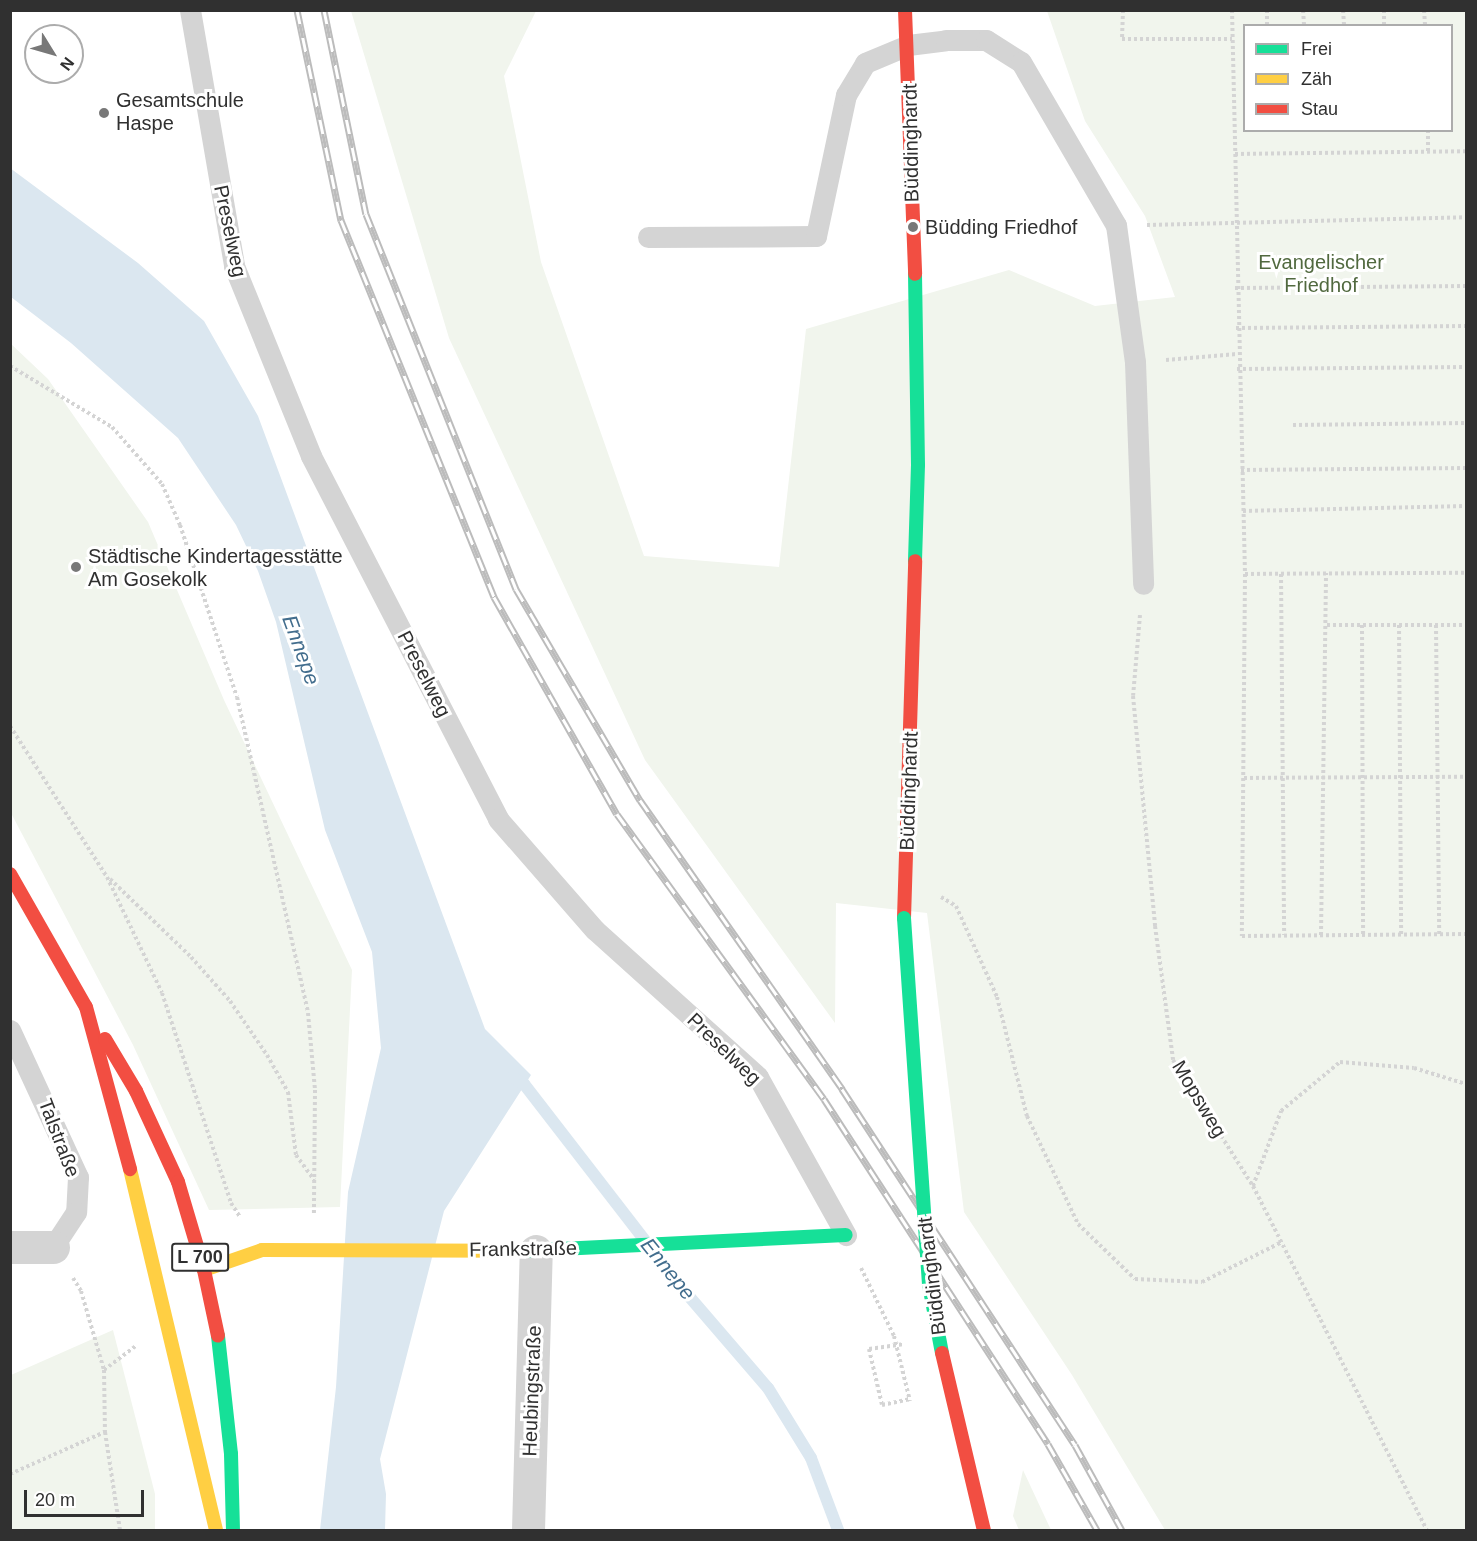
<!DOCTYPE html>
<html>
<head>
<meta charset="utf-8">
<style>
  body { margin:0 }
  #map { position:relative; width:1477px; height:1541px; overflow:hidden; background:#fff; font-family:Arial,sans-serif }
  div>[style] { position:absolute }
  .green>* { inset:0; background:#f1f5ed }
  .water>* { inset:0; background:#dbe7f0 }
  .stream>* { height:12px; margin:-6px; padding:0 6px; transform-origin:6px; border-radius:6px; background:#dbe7f0 }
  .path>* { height:4px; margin-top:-2px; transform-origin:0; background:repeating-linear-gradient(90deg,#d4d4d4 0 3px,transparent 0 6px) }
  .lane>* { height:21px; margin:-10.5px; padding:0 10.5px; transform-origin:10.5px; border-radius:10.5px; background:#d4d4d4 }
  .street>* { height:33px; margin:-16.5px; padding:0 16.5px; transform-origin:16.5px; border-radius:16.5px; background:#d4d4d4 }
  .fast>* { height:14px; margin:-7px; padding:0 7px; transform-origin:7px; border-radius:7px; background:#16e098 }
  .slow>* { height:14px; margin:-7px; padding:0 7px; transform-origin:7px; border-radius:7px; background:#ffcf43 }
  .jam>* { height:14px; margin:-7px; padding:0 7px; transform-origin:7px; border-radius:7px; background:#f24e42 }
  .rail>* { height:7px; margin-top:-3.5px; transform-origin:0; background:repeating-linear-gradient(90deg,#fff 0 14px,#bcbcbc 0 28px); box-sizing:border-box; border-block:2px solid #bcbcbc }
  .path-bridge>* { height:4px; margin-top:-2px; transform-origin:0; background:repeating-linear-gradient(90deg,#d4d4d4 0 3px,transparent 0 6px) }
  .fast-bridge>* { height:14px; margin:-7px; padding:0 7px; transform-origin:7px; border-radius:7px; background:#16e098 }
  .jam-bridge>* { height:14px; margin:-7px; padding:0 7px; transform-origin:7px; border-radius:7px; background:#f24e42 }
  .dots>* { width:16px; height:16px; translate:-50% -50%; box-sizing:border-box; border:3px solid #fff; border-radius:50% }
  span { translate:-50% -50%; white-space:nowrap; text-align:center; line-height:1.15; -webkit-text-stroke:6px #fff; paint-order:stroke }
  .shield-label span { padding:2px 4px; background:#fff; border:2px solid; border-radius:4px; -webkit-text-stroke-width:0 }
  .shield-label { font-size:18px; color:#303030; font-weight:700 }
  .poi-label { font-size:20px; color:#303030 }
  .left { translate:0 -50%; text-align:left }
  .street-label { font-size:20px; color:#303030 }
  .park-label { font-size:20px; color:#51693f }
  .water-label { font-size:21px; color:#426d8d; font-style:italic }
  .frame { position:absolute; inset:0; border:12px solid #303030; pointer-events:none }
  .legend { position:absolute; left:1243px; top:24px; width:210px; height:108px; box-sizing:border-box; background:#fff; border:2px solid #acacac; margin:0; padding:8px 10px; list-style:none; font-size:18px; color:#303030 }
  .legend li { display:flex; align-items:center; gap:12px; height:30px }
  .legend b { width:30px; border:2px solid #acacac }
  .north { position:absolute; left:24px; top:24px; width:60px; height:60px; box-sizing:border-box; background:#fff; border:2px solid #acacac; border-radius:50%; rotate:127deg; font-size:16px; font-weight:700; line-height:24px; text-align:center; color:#303030 }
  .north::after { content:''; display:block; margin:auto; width:21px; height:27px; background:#787878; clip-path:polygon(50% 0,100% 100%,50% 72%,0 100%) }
  .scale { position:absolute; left:24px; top:1490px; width:120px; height:27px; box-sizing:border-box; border:3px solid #303030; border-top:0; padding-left:8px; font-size:18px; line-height:21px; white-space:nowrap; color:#303030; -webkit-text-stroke:4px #fff; paint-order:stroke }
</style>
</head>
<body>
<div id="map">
  <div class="green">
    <i style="clip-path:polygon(evenodd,351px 11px,536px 11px,504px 76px,541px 262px,644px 556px,779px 567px,806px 329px,1009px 270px,1095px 306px,1175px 297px,1145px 216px,1085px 121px,1047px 11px,1466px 11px,1466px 1530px,1165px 1530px,1072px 1375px,964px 1212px,927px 913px,836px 903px,835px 1023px,645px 760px,449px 338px,351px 11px,1244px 26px,1452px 26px,1452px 130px,1244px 130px,1244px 26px)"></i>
    <i style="clip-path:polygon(10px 343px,48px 379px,148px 522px,224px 700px,352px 970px,340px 1207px,209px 1210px,133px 1045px,11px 813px)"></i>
    <i style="clip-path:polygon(113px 1330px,155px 1494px,155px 1530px,11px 1530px,11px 1375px)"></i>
    <i style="clip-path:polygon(1023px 1470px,1051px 1530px,1019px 1530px,1013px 1516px)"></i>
  </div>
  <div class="water">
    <i style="clip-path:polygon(10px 168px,138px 263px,204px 321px,258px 416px,485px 1029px,531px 1075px,444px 1211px,380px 1459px,386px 1494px,385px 1530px,320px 1530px,336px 1387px,348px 1192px,381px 1048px,372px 952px,325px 830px,276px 622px,258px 571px,236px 525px,178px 438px,71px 343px,11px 297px)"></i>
  </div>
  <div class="stream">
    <i style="left:512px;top:1077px;width:14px;rotate:30deg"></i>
    <i style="left:524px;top:1084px;width:257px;rotate:52.3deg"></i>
    <i style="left:681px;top:1287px;width:133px;rotate:49.3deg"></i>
    <i style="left:768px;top:1388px;width:82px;rotate:58.4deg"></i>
    <i style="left:811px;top:1458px;width:77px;rotate:69.4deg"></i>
  </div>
  <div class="path">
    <i style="left:1123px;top:10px;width:29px;rotate:92deg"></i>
    <i style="left:1122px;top:39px;width:110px"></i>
    <i style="left:1232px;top:10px;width:564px;rotate:88.68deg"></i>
    <i style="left:1245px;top:574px;width:221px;rotate:-0.3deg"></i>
    <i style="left:1267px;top:10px;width:16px;rotate:90deg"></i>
    <i style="left:1303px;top:10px;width:16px;rotate:86deg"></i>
    <i style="left:1343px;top:10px;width:16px;rotate:86deg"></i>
    <i style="left:1384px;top:10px;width:16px;rotate:90deg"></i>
    <i style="left:1424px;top:10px;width:16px;rotate:86deg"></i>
    <i style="left:1428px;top:130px;width:21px;rotate:90deg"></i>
    <i style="left:1235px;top:154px;width:231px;rotate:-0.7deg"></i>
    <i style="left:1147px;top:225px;width:319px;rotate:-1.4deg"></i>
    <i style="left:1235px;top:288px;width:231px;rotate:-0.5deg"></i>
    <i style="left:1236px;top:328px;width:230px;rotate:-0.5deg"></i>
    <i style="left:1166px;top:360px;width:71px;rotate:-4.8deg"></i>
    <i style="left:10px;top:366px;width:119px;rotate:30.9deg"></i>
    <i style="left:112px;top:427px;width:76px;rotate:48.7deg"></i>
    <i style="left:162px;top:484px;width:45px;rotate:66.3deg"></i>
    <i style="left:180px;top:525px;width:181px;rotate:71.7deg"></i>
    <i style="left:237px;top:697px;width:324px;rotate:77.3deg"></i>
    <i style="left:308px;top:1013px;width:77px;rotate:84.8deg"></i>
    <i style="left:315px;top:1090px;width:124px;rotate:90.5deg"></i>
    <i style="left:1237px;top:369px;width:229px;rotate:-0.5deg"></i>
    <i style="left:1293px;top:425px;width:173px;rotate:-0.7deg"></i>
    <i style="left:1241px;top:470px;width:225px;rotate:-0.5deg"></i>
    <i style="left:1243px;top:511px;width:223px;rotate:-1.3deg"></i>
    <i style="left:1245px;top:574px;width:362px;rotate:90.5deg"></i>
    <i style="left:1242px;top:936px;width:224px;rotate:-0.5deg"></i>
    <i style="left:1281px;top:574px;width:361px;rotate:89.5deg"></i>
    <i style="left:1140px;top:615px;width:81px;rotate:94.9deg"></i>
    <i style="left:1133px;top:696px;width:231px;rotate:84.5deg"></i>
    <i style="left:1155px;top:926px;width:135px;rotate:82.3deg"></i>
    <i style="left:1173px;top:1060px;width:149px;rotate:57.6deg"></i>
    <i style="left:1253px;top:1186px;width:386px;rotate:63.2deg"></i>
    <i style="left:1327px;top:625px;width:139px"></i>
    <i style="left:1362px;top:625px;width:310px;rotate:89.8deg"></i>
    <i style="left:1399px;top:625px;width:310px;rotate:89.6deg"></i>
    <i style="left:1436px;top:625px;width:309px;rotate:89.4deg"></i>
    <i style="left:10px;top:726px;width:179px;rotate:57.3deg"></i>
    <i style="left:107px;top:877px;width:128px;rotate:64.6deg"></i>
    <i style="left:162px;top:993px;width:221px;rotate:71.8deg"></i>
    <i style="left:231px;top:1203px;width:17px;rotate:57deg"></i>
    <i style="left:1244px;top:778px;width:222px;rotate:-0.3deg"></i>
    <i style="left:110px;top:879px;width:112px;rotate:43.9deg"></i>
    <i style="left:191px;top:957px;width:59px;rotate:48.4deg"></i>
    <i style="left:230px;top:1001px;width:65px;rotate:55.6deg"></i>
    <i style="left:267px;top:1055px;width:43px;rotate:60.4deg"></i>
    <i style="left:288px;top:1092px;width:64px;rotate:82.8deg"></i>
    <i style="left:296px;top:1155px;width:31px;rotate:54deg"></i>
    <i style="left:941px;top:897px;width:17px;rotate:31deg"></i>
    <i style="left:956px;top:906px;width:100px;rotate:65.7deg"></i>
    <i style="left:997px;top:997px;width:123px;rotate:75.9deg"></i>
    <i style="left:1027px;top:1116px;width:119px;rotate:64.7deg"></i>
    <i style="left:1078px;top:1224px;width:79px;rotate:44deg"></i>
    <i style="left:1135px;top:1279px;width:67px;rotate:2.6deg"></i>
    <i style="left:1202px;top:1282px;width:89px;rotate:-26.6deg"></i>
    <i style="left:1321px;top:935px;width:362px;rotate:-89.2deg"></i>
    <i style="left:1253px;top:1186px;width:80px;rotate:-69.5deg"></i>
    <i style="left:1281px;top:1111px;width:77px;rotate:-39.7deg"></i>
    <i style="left:1340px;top:1062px;width:74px;rotate:4.6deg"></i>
    <i style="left:1414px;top:1068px;width:54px;rotate:17.1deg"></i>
    <i style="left:861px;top:1268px;width:76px;rotate:64.1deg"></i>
    <i style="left:894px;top:1336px;width:67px;rotate:76.2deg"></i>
    <i style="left:73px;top:1278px;width:15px;rotate:58deg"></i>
    <i style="left:81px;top:1291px;width:82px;rotate:73.8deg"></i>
    <i style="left:104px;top:1370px;width:62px;rotate:89.1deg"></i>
    <i style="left:105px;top:1432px;width:99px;rotate:81.3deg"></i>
    <i style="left:869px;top:1349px;width:57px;rotate:76.9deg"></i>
    <i style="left:882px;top:1405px;width:29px;rotate:-12deg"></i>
    <i style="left:104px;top:1370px;width:41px;rotate:-37.1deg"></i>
    <i style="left:10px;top:1474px;width:104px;rotate:-23.9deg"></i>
  </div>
  <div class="lane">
    <i style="left:190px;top:10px;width:260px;rotate:80.2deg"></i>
    <i style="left:234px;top:266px;width:205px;rotate:67.9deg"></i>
    <i style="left:311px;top:456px;width:408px;rotate:62.7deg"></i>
    <i style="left:498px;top:819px;width:147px;rotate:48.9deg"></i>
    <i style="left:595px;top:930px;width:219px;rotate:42deg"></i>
    <i style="left:758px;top:1077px;width:181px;rotate:60.9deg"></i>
    <i style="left:648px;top:237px;width:168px;rotate:-0.3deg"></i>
    <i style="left:816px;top:236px;width:144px;rotate:-78deg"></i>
    <i style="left:846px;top:95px;width:37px;rotate:-59deg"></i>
    <i style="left:865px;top:63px;width:47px;rotate:-22.7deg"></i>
    <i style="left:908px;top:45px;width:38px;rotate:-7deg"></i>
    <i style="left:946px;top:40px;width:40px"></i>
    <i style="left:986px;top:40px;width:41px;rotate:32.2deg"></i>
    <i style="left:1021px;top:62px;width:189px;rotate:59.8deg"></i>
    <i style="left:1116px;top:225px;width:138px;rotate:82.1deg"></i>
    <i style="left:1135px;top:362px;width:222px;rotate:87.9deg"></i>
    <i style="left:10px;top:1030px;width:162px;rotate:65.2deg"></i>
    <i style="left:78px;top:1177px;width:35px;rotate:93deg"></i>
    <i style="left:76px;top:1212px;width:42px;rotate:123.3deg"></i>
  </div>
  <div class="street">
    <i style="left:10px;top:1247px;width:43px"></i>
    <i style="left:528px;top:1530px;width:279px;rotate:-88.4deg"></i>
  </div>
  <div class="fast">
    <i style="left:915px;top:274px;width:191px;rotate:89.1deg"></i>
    <i style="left:918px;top:465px;width:96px;rotate:91.8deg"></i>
    <i style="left:519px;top:1251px;width:327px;rotate:-2.8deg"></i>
    <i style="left:218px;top:1336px;width:119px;rotate:83.7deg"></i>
    <i style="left:231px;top:1454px;width:76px;rotate:88.5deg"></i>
  </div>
  <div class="slow">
    <i style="left:130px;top:1169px;width:371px;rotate:76.6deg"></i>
    <i style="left:204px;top:1270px;width:61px;rotate:-19deg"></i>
    <i style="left:262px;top:1250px;width:257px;rotate:0.2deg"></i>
  </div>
  <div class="jam">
    <i style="left:905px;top:10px;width:264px;rotate:87.8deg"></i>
    <i style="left:10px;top:874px;width:153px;rotate:60.3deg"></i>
    <i style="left:86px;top:1007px;width:168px;rotate:74.8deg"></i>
    <i style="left:904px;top:918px;width:357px;rotate:-88.2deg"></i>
    <i style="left:105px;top:1039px;width:61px;rotate:59.2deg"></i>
    <i style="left:136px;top:1091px;width:100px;rotate:65.2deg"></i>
    <i style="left:178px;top:1182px;width:92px;rotate:73.5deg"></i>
    <i style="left:204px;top:1270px;width:67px;rotate:78deg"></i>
  </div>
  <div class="rail">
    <i style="left:297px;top:10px;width:215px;rotate:78.2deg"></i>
    <i style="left:341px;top:220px;width:407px;rotate:67.9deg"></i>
    <i style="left:494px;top:597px;width:249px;rotate:60.5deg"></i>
    <i style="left:617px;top:814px;width:352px;rotate:54deg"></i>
    <i style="left:824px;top:1099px;width:411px;rotate:57deg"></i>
    <i style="left:1048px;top:1444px;width:99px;rotate:60.3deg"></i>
    <i style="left:324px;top:10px;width:208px;rotate:78.4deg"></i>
    <i style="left:366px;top:214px;width:404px;rotate:68.2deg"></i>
    <i style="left:516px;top:589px;width:245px;rotate:59.6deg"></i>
    <i style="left:640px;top:800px;width:353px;rotate:55deg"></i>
    <i style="left:842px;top:1089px;width:425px;rotate:56.8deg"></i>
    <i style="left:1075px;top:1445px;width:97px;rotate:61.1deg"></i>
  </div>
  <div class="path-bridge">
    <i style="left:869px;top:1349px;width:34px;rotate:-8deg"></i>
  </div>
  <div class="fast-bridge">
    <i style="left:904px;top:918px;width:368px;rotate:86.1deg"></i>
    <i style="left:929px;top:1285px;width:69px;rotate:79.2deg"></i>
  </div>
  <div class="jam-bridge">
    <i style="left:942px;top:1353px;width:182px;rotate:76.7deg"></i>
  </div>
  <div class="dots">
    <i style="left:104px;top:113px;background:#787878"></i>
    <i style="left:913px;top:227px;background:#787878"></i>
    <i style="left:76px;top:567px;background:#787878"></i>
  </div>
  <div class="shield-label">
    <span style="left:200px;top:1257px">L 700</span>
  </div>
  <div class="poi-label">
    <span class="left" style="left:116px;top:112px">Gesamtschule<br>Haspe</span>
    <span class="left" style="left:925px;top:227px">Büdding Friedhof</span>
    <span class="left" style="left:88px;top:568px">Städtische Kindertagesstätte<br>Am Gosekolk</span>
  </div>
  <div class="street-label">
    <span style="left:911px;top:143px;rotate:-91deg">Büddinghardt</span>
    <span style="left:230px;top:231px;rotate:78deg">Preselweg</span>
    <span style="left:424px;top:674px;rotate:63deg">Preselweg</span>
    <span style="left:909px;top:791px;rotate:-88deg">Büddinghardt</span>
    <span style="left:724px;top:1049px;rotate:44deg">Preselweg</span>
    <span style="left:1199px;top:1099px;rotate:59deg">Mopsweg</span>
    <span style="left:59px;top:1138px;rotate:69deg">Talstraße</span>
    <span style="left:523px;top:1249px;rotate:-1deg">Frankstraße</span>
    <span style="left:932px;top:1276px;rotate:-97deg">Büddinghardt</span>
    <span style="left:532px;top:1391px;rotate:-88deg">Heubingstraße</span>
  </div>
  <div class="park-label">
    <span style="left:1321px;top:274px">Evangelischer<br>Friedhof</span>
  </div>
  <div class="water-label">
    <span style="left:301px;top:650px;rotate:70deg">Ennepe</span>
    <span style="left:668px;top:1269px;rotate:51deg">Ennepe</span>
  </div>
  <div class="frame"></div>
  <ul class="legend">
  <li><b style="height:8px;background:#16e098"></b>Frei</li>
  <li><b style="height:8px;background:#ffcf43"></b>Zäh</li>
  <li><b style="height:8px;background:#f24e42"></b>Stau</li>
  </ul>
  <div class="north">N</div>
  <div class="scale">20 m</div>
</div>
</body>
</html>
